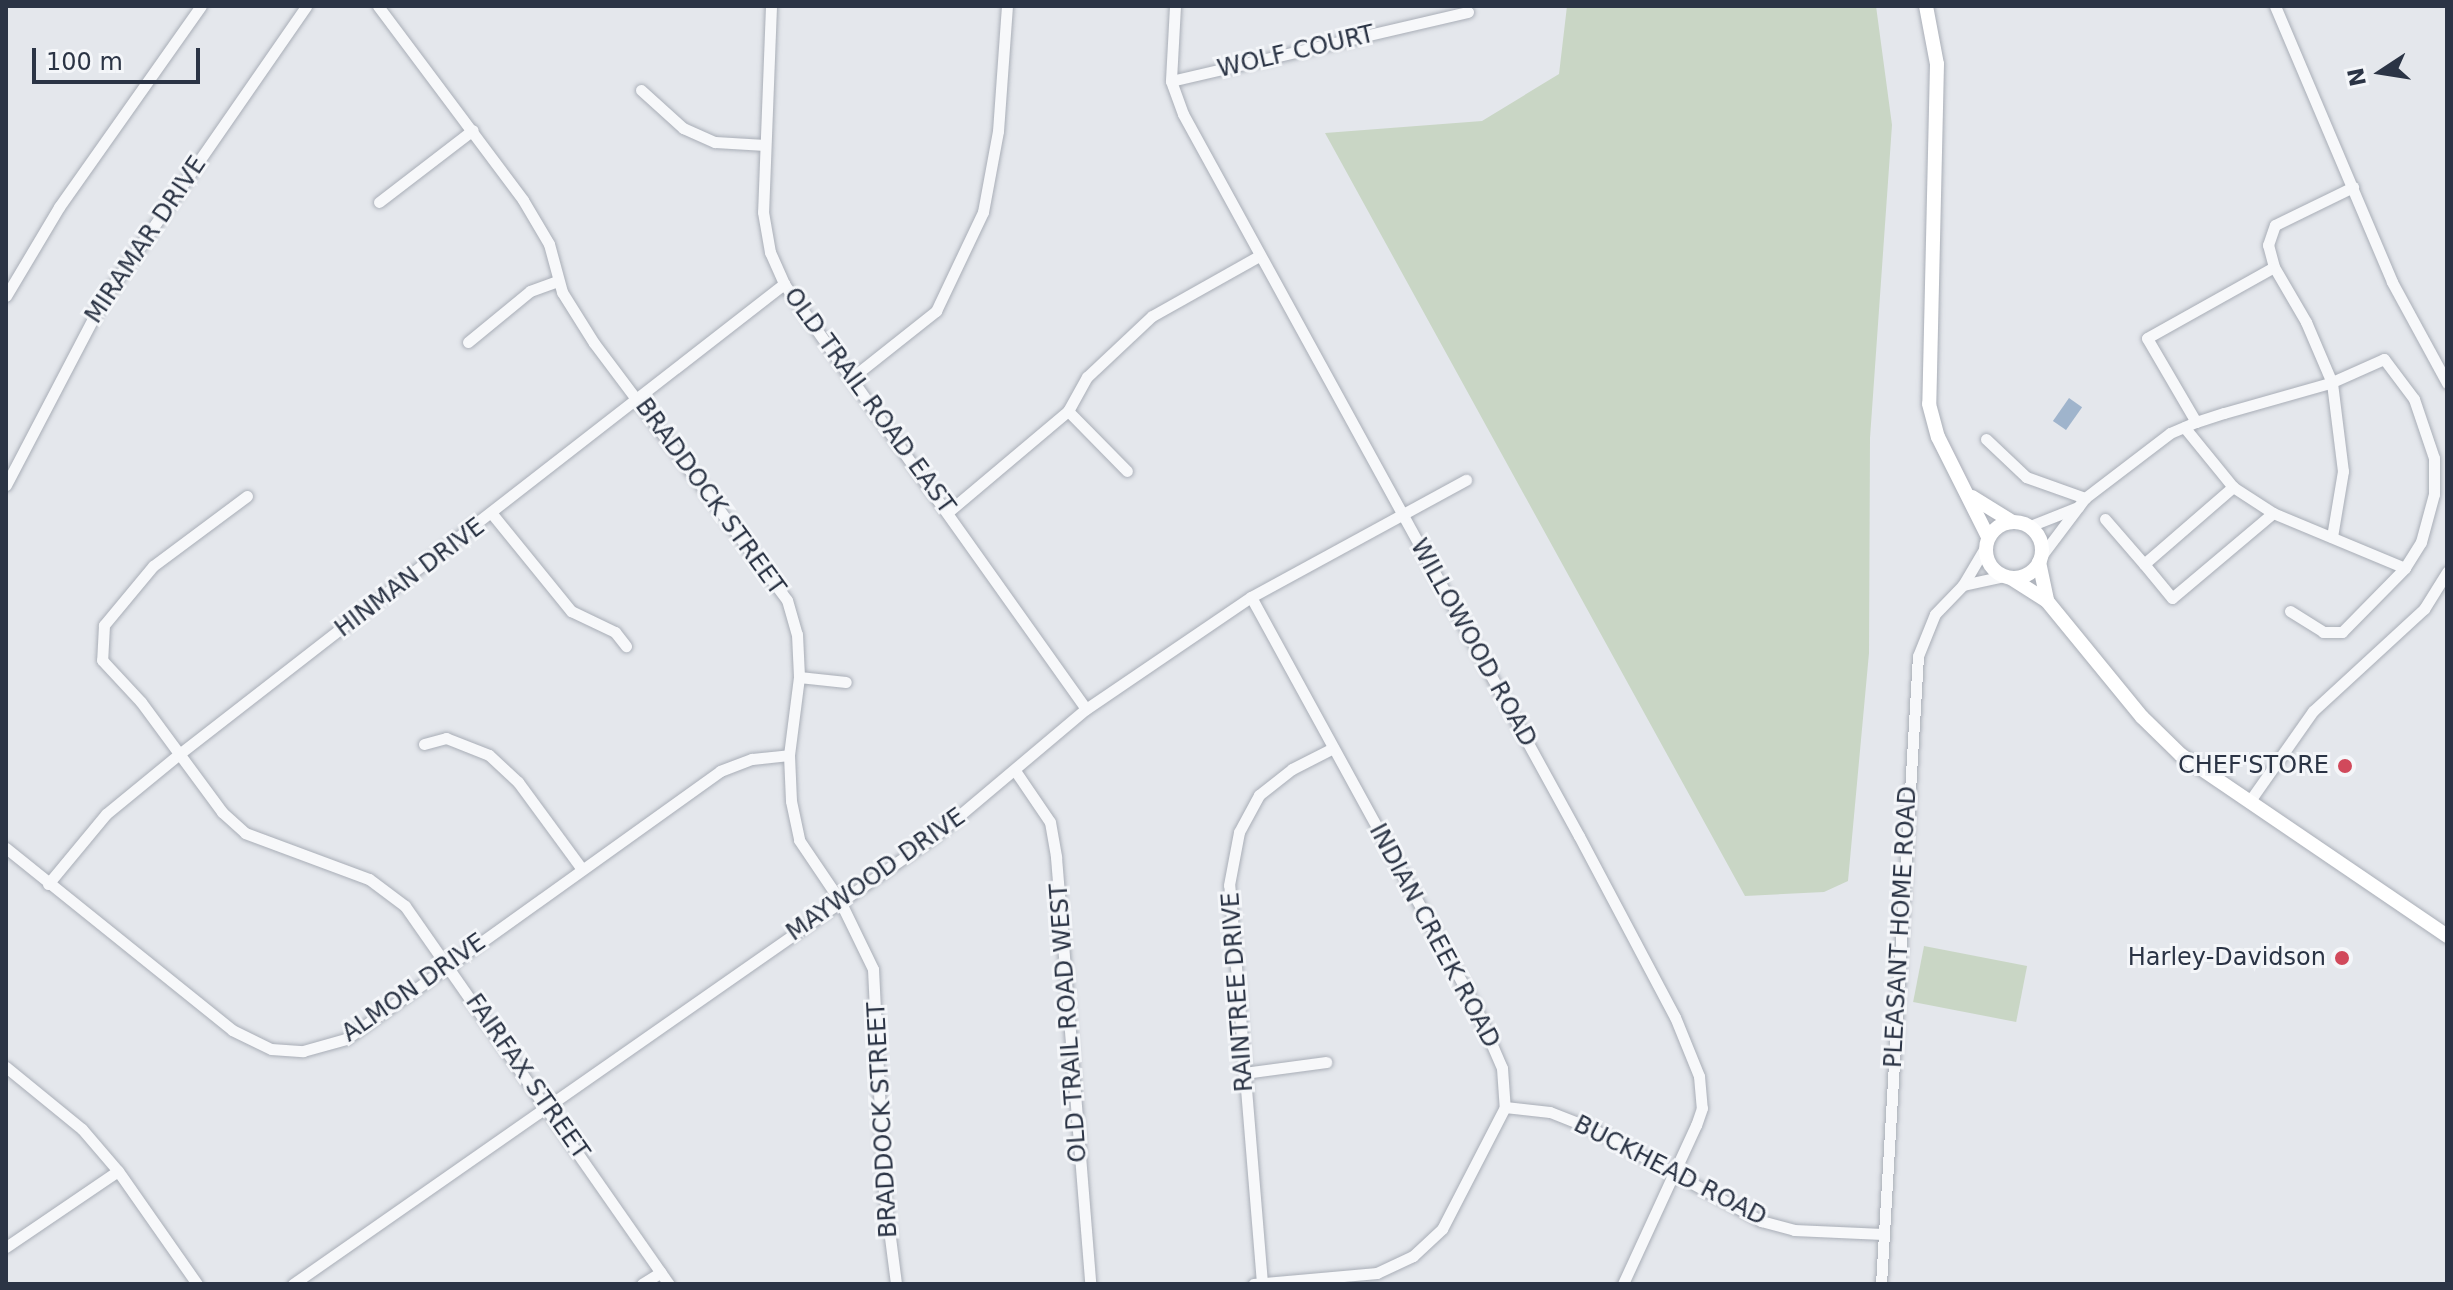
<!DOCTYPE html>
<html>
<head>
<meta charset="utf-8">
<style>
  body { margin:0 }
  #map { position:relative; width:2453px; height:1290px; overflow:hidden; background:#e4e7ec; font-family:"DejaVu Sans",sans-serif }
  div>[style] { position:absolute }
  .green>* { inset:0; background:#c9d6c5; transform-origin:0 0 }
  .water>* { inset:0; background:#9fb4cc; transform-origin:0 0 }
  .roads { filter:drop-shadow(0 0 2px #a9aeb7) drop-shadow(0 0 2px #a9aeb7) }
  .minor>* { height:11px; margin:-5.5px; padding:0 5.5px; transform-origin:5.5px; border-radius:5.5px; background:#f7f8fa }
  .major>* { height:14px; margin:-7px; padding:0 7px; transform-origin:7px; border-radius:7px; background:#fff }
  .major>.ring { margin:-7px; padding:0; box-sizing:content-box; background:none; border:14px solid #fff; border-radius:50% }
  .dots>* { width:22px; height:22px; translate:-50% -50%; box-sizing:border-box; border:4px solid #f4f6f9; border-radius:50% }
  span { translate:-50% -50%; white-space:nowrap; text-align:center; line-height:1.15; -webkit-text-stroke:6px #f4f6f9; paint-order:stroke }
  .street-label { font-size:24px; color:#2b3445 }
  .poi-label { font-size:24px; color:#2b3445 }
  .right { translate:-100% -50%; text-align:right }
  .frame { position:absolute; inset:0; border:8px solid #2b3445; pointer-events:none }
  .north { position:absolute; left:2341px; top:32px; width:80px; height:80px; -webkit-text-stroke:6px #f4f6f9; paint-order:stroke; rotate:258deg; font-size:22px; font-weight:700; line-height:32px; text-align:center; color:#2b3445 }
  .north::after { content:''; display:block; margin:auto; width:28px; height:36px; background:#2b3445; clip-path:polygon(50% 0,100% 100%,50% 72%,0 100%) }
  .scale { position:absolute; left:32px; top:48px; width:168px; height:36px; box-sizing:border-box; border:4px solid #2b3445; border-top:0; padding-left:10px; font-size:24px; line-height:28px; white-space:nowrap; color:#2b3445; -webkit-text-stroke:6px #f4f6f9; paint-order:stroke }
</style>
</head>
<body>
<div id="map">
  <div class="green">
    <i style="clip-path:polygon(1567px 6px,1876px 6px,1892px 125px,1870px 438px,1869px 653px,1848px 881px,1824px 892px,1745px 896px,1325px 133px,1482px 121px,1559px 74px)"></i>
    <i style="left:1924px;top:946px;width:105px;height:57px;rotate:11deg"></i>
  </div>
  <div class="water">
    <i style="left:2069px;top:398px;width:16px;height:28px;rotate:35deg"></i>
  </div>
  <div class="roads">
    <div class="minor">
      <i style="left:378px;top:6px;width:242px;rotate:53.2deg"></i>
      <i style="left:523px;top:200px;width:51px;rotate:59.4deg"></i>
      <i style="left:549px;top:244px;width:50px;rotate:74.8deg"></i>
      <i style="left:562px;top:292px;width:60px;rotate:57.9deg"></i>
      <i style="left:594px;top:343px;width:321px;rotate:53.1deg"></i>
      <i style="left:787px;top:600px;width:35px;rotate:74deg"></i>
      <i style="left:797px;top:634px;width:43px;rotate:87.3deg"></i>
      <i style="left:799px;top:677px;width:79px;rotate:97.3deg"></i>
      <i style="left:789px;top:755px;width:46px;rotate:87.5deg"></i>
      <i style="left:791px;top:801px;width:40px;rotate:78deg"></i>
      <i style="left:799px;top:840px;width:71px;rotate:55.9deg"></i>
      <i style="left:839px;top:899px;width:78px;rotate:64.1deg"></i>
      <i style="left:873px;top:969px;width:222px;rotate:87.2deg"></i>
      <i style="left:884px;top:1191px;width:94px;rotate:82.6deg"></i>
      <i style="left:771px;top:6px;width:206px;rotate:92.2deg"></i>
      <i style="left:763px;top:212px;width:41px;rotate:80.1deg"></i>
      <i style="left:770px;top:252px;width:35px;rotate:66deg"></i>
      <i style="left:784px;top:284px;width:521px;rotate:54.6deg"></i>
      <i style="left:1175px;top:6px;width:75px;rotate:93.1deg"></i>
      <i style="left:1171px;top:81px;width:35px;rotate:70deg"></i>
      <i style="left:1183px;top:114px;width:823px;rotate:61.26deg"></i>
      <i style="left:1579px;top:836px;width:205px;rotate:62.1deg"></i>
      <i style="left:1675px;top:1017px;width:64px;rotate:67.9deg"></i>
      <i style="left:1699px;top:1076px;width:32px;rotate:85deg"></i>
      <i style="left:1702px;top:1108px;width:18px;rotate:109deg"></i>
      <i style="left:1696px;top:1125px;width:175px;rotate:114.7deg"></i>
      <i style="left:2275px;top:6px;width:300px;rotate:67deg"></i>
      <i style="left:2392px;top:282px;width:115px;rotate:61.4deg"></i>
      <i style="left:1171px;top:81px;width:305px;rotate:-13.1deg"></i>
      <i style="left:641px;top:90px;width:57px;rotate:42.1deg"></i>
      <i style="left:683px;top:128px;width:35px;rotate:24deg"></i>
      <i style="left:715px;top:142px;width:50px;rotate:3.4deg"></i>
      <i style="left:379px;top:202px;width:118px;rotate:-37.5deg"></i>
      <i style="left:2274px;top:267px;width:23px;rotate:-105deg"></i>
      <i style="left:2268px;top:245px;width:21px;rotate:-71deg"></i>
      <i style="left:2275px;top:225px;width:87px;rotate:-26deg"></i>
      <i style="left:6px;top:296px;width:104px;rotate:-59.2deg"></i>
      <i style="left:59px;top:207px;width:246px;rotate:-54.8deg"></i>
      <i style="left:468px;top:342px;width:80px;rotate:-39.4deg"></i>
      <i style="left:530px;top:291px;width:30px;rotate:-20deg"></i>
      <i style="left:854px;top:376px;width:105px;rotate:-38.4deg"></i>
      <i style="left:936px;top:311px;width:110px;rotate:-64.6deg"></i>
      <i style="left:983px;top:212px;width:82px;rotate:-79.5deg"></i>
      <i style="left:998px;top:131px;width:125px;rotate:-85.9deg"></i>
      <i style="left:1068px;top:411px;width:84px;rotate:45.5deg"></i>
      <i style="left:2196px;top:422px;width:97px;rotate:-120.3deg"></i>
      <i style="left:2147px;top:338px;width:145px;rotate:-29.2deg"></i>
      <i style="left:2274px;top:267px;width:64px;rotate:59.8deg"></i>
      <i style="left:2306px;top:322px;width:66px;rotate:66.9deg"></i>
      <i style="left:2332px;top:383px;width:89px;rotate:82.9deg"></i>
      <i style="left:2343px;top:471px;width:67px;rotate:99.5deg"></i>
      <i style="left:1986px;top:439px;width:55px;rotate:43.5deg"></i>
      <i style="left:2026px;top:477px;width:63px;rotate:19.6deg"></i>
      <i style="left:6px;top:485px;width:208px;rotate:-62.4deg"></i>
      <i style="left:102px;top:301px;width:359px;rotate:-55.3deg"></i>
      <i style="left:2233px;top:487px;width:48px;rotate:33deg"></i>
      <i style="left:247px;top:496px;width:117px;rotate:143.3deg"></i>
      <i style="left:153px;top:566px;width:77px;rotate:129.7deg"></i>
      <i style="left:104px;top:625px;width:35px;rotate:93deg"></i>
      <i style="left:102px;top:660px;width:57px;rotate:47.1deg"></i>
      <i style="left:141px;top:702px;width:137px;rotate:53.6deg"></i>
      <i style="left:222px;top:812px;width:31px;rotate:42deg"></i>
      <i style="left:245px;top:833px;width:132px;rotate:20.4deg"></i>
      <i style="left:369px;top:879px;width:45px;rotate:36.9deg"></i>
      <i style="left:405px;top:906px;width:461px;rotate:55.1deg"></i>
      <i style="left:948px;top:512px;width:157px;rotate:-40.1deg"></i>
      <i style="left:1068px;top:411px;width:39px;rotate:-61deg"></i>
      <i style="left:1087px;top:377px;width:89px;rotate:-43.2deg"></i>
      <i style="left:1152px;top:316px;width:123px;rotate:-29.3deg"></i>
      <i style="left:493px;top:515px;width:124px;rotate:50.9deg"></i>
      <i style="left:571px;top:611px;width:49px;rotate:25.5deg"></i>
      <i style="left:615px;top:632px;width:18px;rotate:52deg"></i>
      <i style="left:2105px;top:519px;width:60px;rotate:49.1deg"></i>
      <i style="left:2030px;top:526px;width:52px;rotate:-21.6deg"></i>
      <i style="left:2042px;top:555px;width:71px;rotate:-53deg"></i>
      <i style="left:2085px;top:498px;width:107px;rotate:-37.4deg"></i>
      <i style="left:2170px;top:433px;width:28px;rotate:-23deg"></i>
      <i style="left:2196px;top:422px;width:29px;rotate:-18deg"></i>
      <i style="left:2224px;top:413px;width:110px;rotate:-15.8deg"></i>
      <i style="left:2330px;top:383px;width:59px;rotate:-24deg"></i>
      <i style="left:2384px;top:359px;width:50px;rotate:53.1deg"></i>
      <i style="left:2414px;top:399px;width:62px;rotate:71.3deg"></i>
      <i style="left:2434px;top:458px;width:36px;rotate:90deg"></i>
      <i style="left:2434px;top:494px;width:50px;rotate:105.2deg"></i>
      <i style="left:2421px;top:542px;width:31px;rotate:122deg"></i>
      <i style="left:2405px;top:568px;width:143px;rotate:-157.4deg"></i>
      <i style="left:2273px;top:513px;width:132px;rotate:139.9deg"></i>
      <i style="left:2172px;top:598px;width:44px;rotate:-129.5deg"></i>
      <i style="left:2144px;top:564px;width:118px;rotate:-40.9deg"></i>
      <i style="left:2233px;top:487px;width:77px;rotate:-129.2deg"></i>
      <i style="left:1963px;top:585px;width:42px;rotate:-12.4deg"></i>
      <i style="left:1251px;top:597px;width:469px;rotate:61.3deg"></i>
      <i style="left:1476px;top:1008px;width:65px;rotate:66.6deg"></i>
      <i style="left:1502px;top:1068px;width:39px;rotate:86deg"></i>
      <i style="left:1505px;top:1107px;width:137px;rotate:117.3deg"></i>
      <i style="left:1442px;top:1229px;width:40px;rotate:137deg"></i>
      <i style="left:1413px;top:1256px;width:40px;rotate:155deg"></i>
      <i style="left:1377px;top:1273px;width:124px;rotate:174.9deg"></i>
      <i style="left:2290px;top:611px;width:39px;rotate:32deg"></i>
      <i style="left:2323px;top:632px;width:19px"></i>
      <i style="left:2342px;top:632px;width:90px;rotate:-45.5deg"></i>
      <i style="left:799px;top:677px;width:47px;rotate:6.1deg"></i>
      <i style="left:424px;top:744px;width:23px;rotate:-15deg"></i>
      <i style="left:446px;top:738px;width:46px;rotate:21.6deg"></i>
      <i style="left:489px;top:755px;width:40px;rotate:43deg"></i>
      <i style="left:518px;top:782px;width:108px;rotate:53.7deg"></i>
      <i style="left:1016px;top:772px;width:60px;rotate:55.8deg"></i>
      <i style="left:1050px;top:822px;width:36px;rotate:80deg"></i>
      <i style="left:1056px;top:857px;width:428px;rotate:85.4deg"></i>
      <i style="left:2249px;top:802px;width:111px;rotate:-54.9deg"></i>
      <i style="left:2313px;top:711px;width:151px;rotate:-42.6deg"></i>
      <i style="left:2424px;top:609px;width:44px;rotate:-58.1deg"></i>
      <i style="left:6px;top:848px;width:290px;rotate:38.8deg"></i>
      <i style="left:232px;top:1030px;width:43px;rotate:26deg"></i>
      <i style="left:271px;top:1049px;width:32px;rotate:4deg"></i>
      <i style="left:303px;top:1051px;width:45px;rotate:-15.6deg"></i>
      <i style="left:346px;top:1039px;width:460px;rotate:-35.6deg"></i>
      <i style="left:720px;top:771px;width:34px;rotate:-21deg"></i>
      <i style="left:752px;top:759px;width:37px;rotate:-6deg"></i>
      <i style="left:48px;top:884px;width:91px;rotate:-50.4deg"></i>
      <i style="left:106px;top:814px;width:93px;rotate:-39.3deg"></i>
      <i style="left:178px;top:755px;width:768px;rotate:-37.86deg"></i>
      <i style="left:6px;top:1067px;width:98px;rotate:39.2deg"></i>
      <i style="left:82px;top:1129px;width:55px;rotate:49.4deg"></i>
      <i style="left:118px;top:1171px;width:138px;rotate:55deg"></i>
      <i style="left:1244px;top:1073px;width:83px;rotate:-7.6deg"></i>
      <i style="left:1505px;top:1107px;width:45px;rotate:6.3deg"></i>
      <i style="left:1550px;top:1112px;width:46px;rotate:21.6deg"></i>
      <i style="left:1593px;top:1129px;width:192px;rotate:28.7deg"></i>
      <i style="left:1761px;top:1221px;width:34px;rotate:15deg"></i>
      <i style="left:1794px;top:1230px;width:89px;rotate:2.6deg"></i>
      <i style="left:6px;top:1247px;width:135px;rotate:-34.2deg"></i>
      <i style="left:1262px;top:1283px;width:399px;rotate:-94.7deg"></i>
      <i style="left:1229px;top:885px;width:54px;rotate:-79.3deg"></i>
      <i style="left:1239px;top:832px;width:42px;rotate:-61.6deg"></i>
      <i style="left:1259px;top:795px;width:42px;rotate:-38.2deg"></i>
      <i style="left:1292px;top:769px;width:46px;rotate:-27.1deg"></i>
      <i style="left:293px;top:1284px;width:783px;rotate:-34.91deg"></i>
      <i style="left:935px;top:836px;width:197px;rotate:-40.1deg"></i>
      <i style="left:1086px;top:709px;width:199px;rotate:-34.2deg"></i>
      <i style="left:1251px;top:597px;width:245px;rotate:-28.6deg"></i>
      <i style="left:642px;top:1284px;width:22px;rotate:-32deg"></i>
      <i style="left:1881px;top:1284px;width:629px;rotate:-86.63deg"></i>
      <i style="left:1918px;top:656px;width:45px;rotate:-68deg"></i>
      <i style="left:1935px;top:614px;width:40px;rotate:-46deg"></i>
      <i style="left:1963px;top:585px;width:45px;rotate:-59.5deg"></i>
    </div>
    <div class="major">
      <i style="left:1926px;top:6px;width:59px;rotate:79.3deg"></i>
      <i style="left:1937px;top:64px;width:340px;rotate:91.3deg"></i>
      <i style="left:1929px;top:404px;width:34px;rotate:75deg"></i>
      <i style="left:1938px;top:437px;width:112px;rotate:63.4deg"></i>
      <i style="left:1972px;top:497px;width:46px;rotate:31.6deg"></i>
      <i class="ring" style="left:1986px;top:522px;width:42px;height:42px"></i>
      <i style="left:2039px;top:562px;width:40px;rotate:78deg"></i>
      <i style="left:2011px;top:578px;width:43px;rotate:32.6deg"></i>
      <i style="left:2047px;top:601px;width:150px;rotate:50.7deg"></i>
      <i style="left:2142px;top:717px;width:54px;rotate:44.3deg"></i>
      <i style="left:2181px;top:755px;width:322px;rotate:34.2deg"></i>
    </div>
  </div>
  <div class="dots">
    <i style="left:2345px;top:766px;background:#d1495b"></i>
    <i style="left:2342px;top:958px;background:#d1495b"></i>
  </div>
  <div class="street-label">
    <span style="left:1296px;top:52px;rotate:-13deg">WOLF COURT</span>
    <span style="left:146px;top:240px;rotate:-56deg">MIRAMAR DRIVE</span>
    <span style="left:869px;top:401px;rotate:54deg">OLD TRAIL ROAD EAST</span>
    <span style="left:710px;top:497px;rotate:54deg">BRADDOCK STREET</span>
    <span style="left:410px;top:578px;rotate:-37deg">HINMAN DRIVE</span>
    <span style="left:1473px;top:643px;rotate:61deg">WILLOWOOD ROAD</span>
    <span style="left:876px;top:875px;rotate:-35deg">MAYWOOD DRIVE</span>
    <span style="left:1901px;top:927px;rotate:-87deg">PLEASANT HOME ROAD</span>
    <span style="left:1434px;top:936px;rotate:62deg">INDIAN CREEK ROAD</span>
    <span style="left:414px;top:988px;rotate:-35deg">ALMON DRIVE</span>
    <span style="left:1238px;top:992px;rotate:-94deg">RAINTREE DRIVE</span>
    <span style="left:1069px;top:1023px;rotate:-94deg">OLD TRAIL ROAD WEST</span>
    <span style="left:527px;top:1077px;rotate:55deg">FAIRFAX STREET</span>
    <span style="left:883px;top:1120px;rotate:-93deg">BRADDOCK STREET</span>
    <span style="left:1670px;top:1171px;rotate:27deg">BUCKHEAD ROAD</span>
  </div>
  <div class="poi-label">
    <span class="right" style="left:2329px;top:766px">CHEF'STORE</span>
    <span class="right" style="left:2326px;top:958px">Harley-Davidson</span>
  </div>
  <div class="frame"></div>
  <div class="north">N</div>
  <div class="scale">100 m</div>
</div>
</body>
</html>
